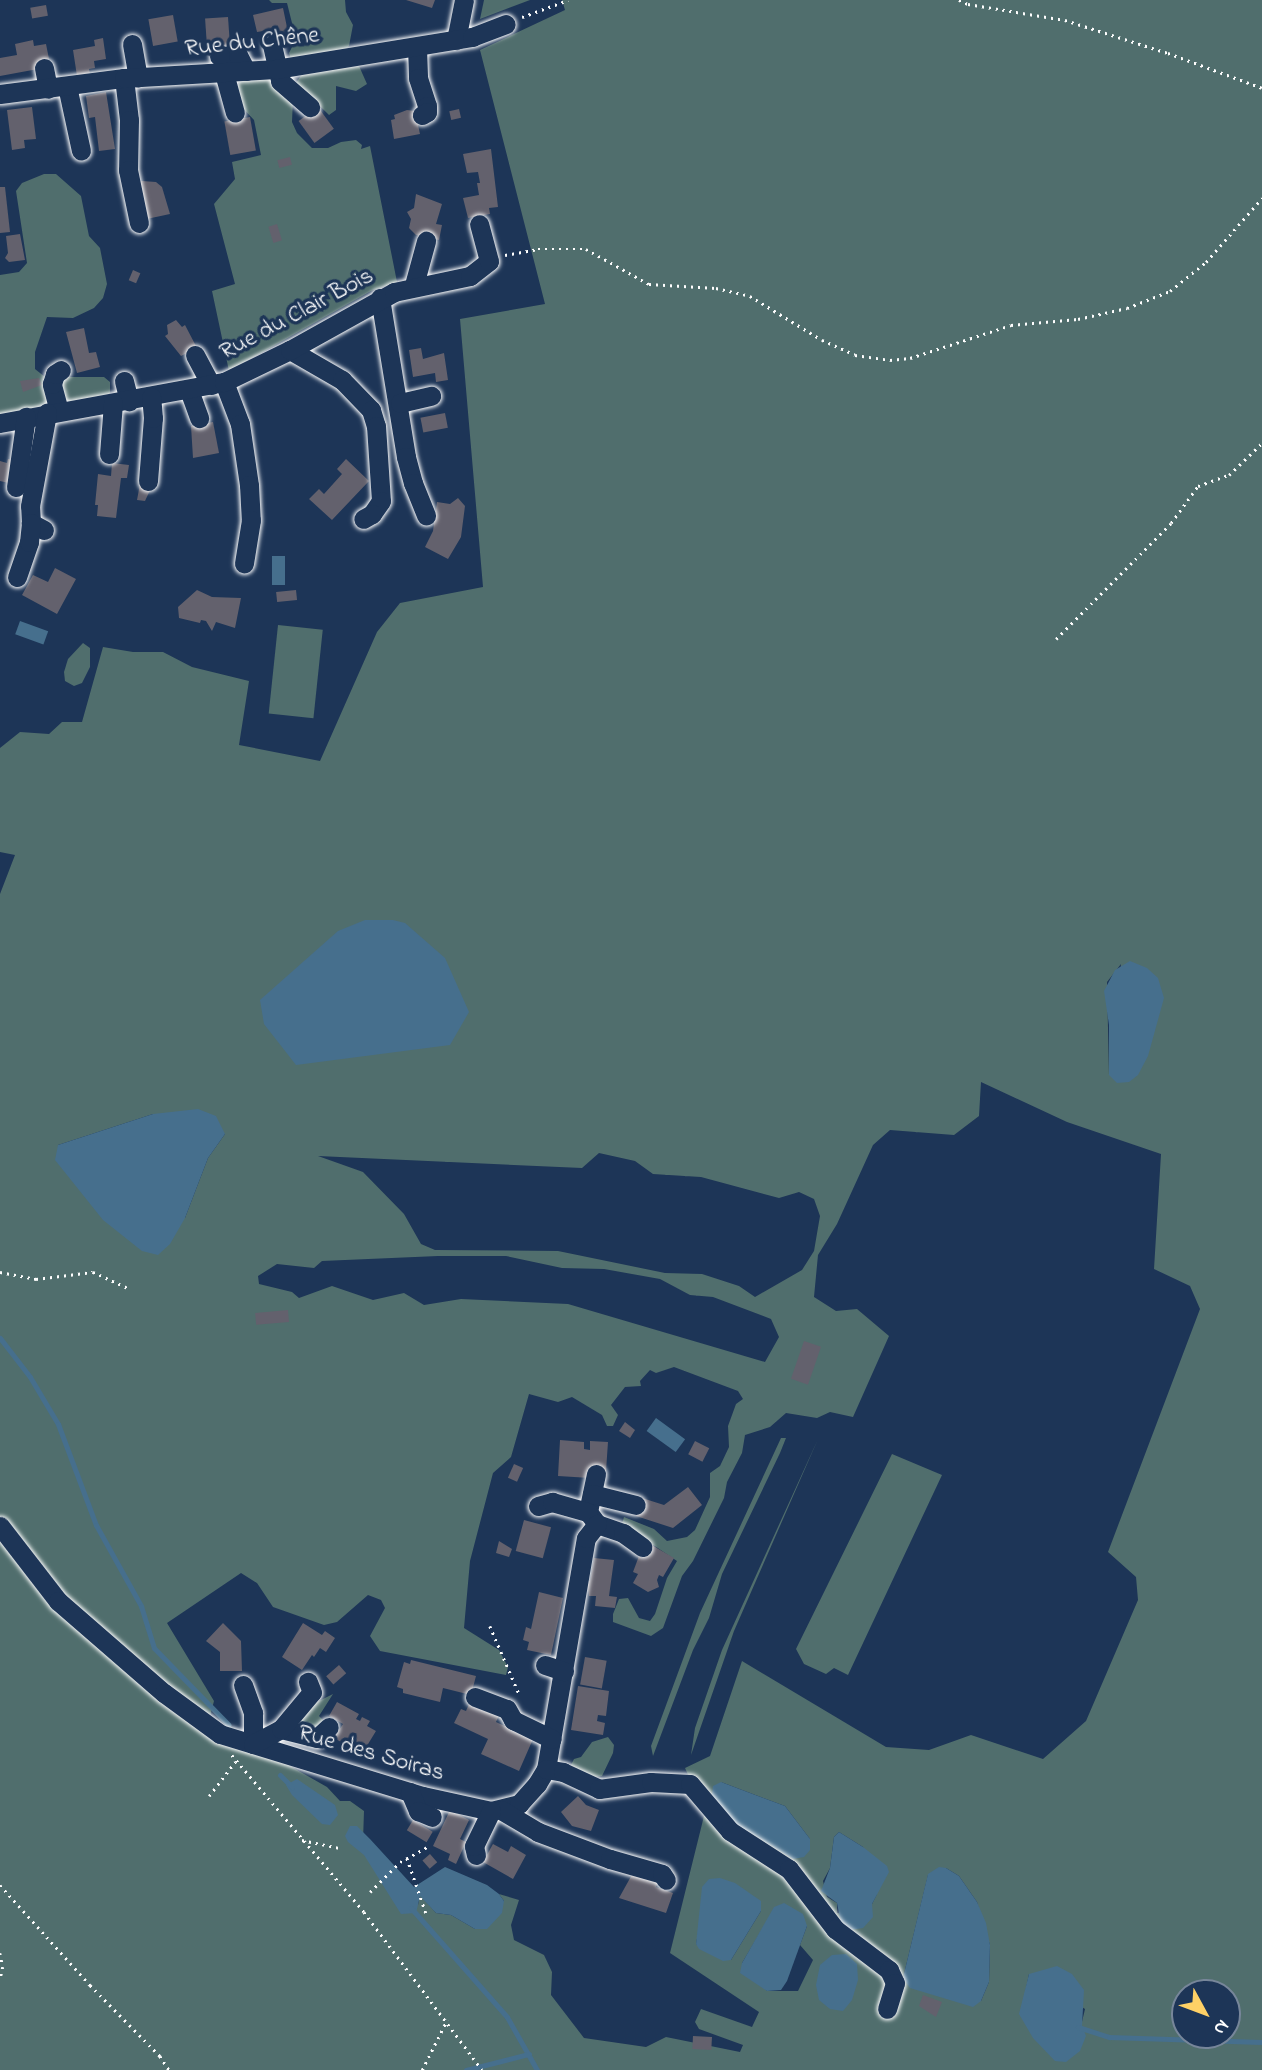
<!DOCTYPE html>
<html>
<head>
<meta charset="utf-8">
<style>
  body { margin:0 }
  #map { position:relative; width:1262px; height:2070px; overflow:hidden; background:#1d3557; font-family:"Indie Flower",sans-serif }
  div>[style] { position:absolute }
  .green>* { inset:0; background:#506e6d; transform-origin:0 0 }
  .water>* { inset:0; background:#466f8d; transform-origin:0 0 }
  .stream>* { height:5px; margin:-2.5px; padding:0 2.5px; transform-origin:2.5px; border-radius:2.5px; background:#466f8d }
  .building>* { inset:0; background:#63616d; transform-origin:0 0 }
  .path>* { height:2.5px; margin-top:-1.25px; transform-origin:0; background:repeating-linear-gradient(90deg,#fff 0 2px,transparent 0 7px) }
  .roads { filter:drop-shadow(0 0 2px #fff) drop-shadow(0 0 2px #fff) }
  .minor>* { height:19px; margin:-9.5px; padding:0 9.5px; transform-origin:9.5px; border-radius:9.5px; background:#1d3557 }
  span { translate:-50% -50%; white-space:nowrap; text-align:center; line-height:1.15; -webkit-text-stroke:7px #1d3557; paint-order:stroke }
  .street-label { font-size:24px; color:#fff }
  .north { position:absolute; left:1171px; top:1979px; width:70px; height:70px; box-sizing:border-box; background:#1d3557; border:2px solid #77869a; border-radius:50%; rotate:131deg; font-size:19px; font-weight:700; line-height:28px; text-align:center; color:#fff }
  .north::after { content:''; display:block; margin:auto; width:24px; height:32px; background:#ffd166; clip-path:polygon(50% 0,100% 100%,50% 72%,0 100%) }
</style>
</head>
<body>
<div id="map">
  <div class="green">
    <i style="clip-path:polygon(269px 0,345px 0,346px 12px,353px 25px,349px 46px,344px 51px,291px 59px,289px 53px,296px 39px,287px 3px,272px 3px)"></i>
    <i style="clip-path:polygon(484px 0,530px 0,480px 19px)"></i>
    <i style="clip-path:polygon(evenodd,562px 0,1262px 0,1262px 2070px,0 2070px,0 894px,15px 855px,0 852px,0 748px,20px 732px,49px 734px,62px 722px,82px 722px,103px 647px,133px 652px,163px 652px,192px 667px,249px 681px,239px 745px,320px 761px,377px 632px,400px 603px,483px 587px,460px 319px,545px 304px,480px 50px,565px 10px,562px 0,1121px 964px,1109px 1075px,1107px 982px,1121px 964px,562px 0,981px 1082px,1067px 1122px,1161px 1154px,1154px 1269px,1190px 1286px,1200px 1309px,1108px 1552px,1136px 1577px,1138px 1600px,1086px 1721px,1043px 1759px,971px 1735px,929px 1750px,886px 1747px,742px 1661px,710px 1756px,685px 1768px,705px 1812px,670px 1953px,759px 2012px,752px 2027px,701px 2009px,695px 2022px,699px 2029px,743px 2045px,740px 2052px,666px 2037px,646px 2047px,584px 2038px,551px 1995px,552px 1972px,544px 1955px,514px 1940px,511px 1925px,519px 1900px,499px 1894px,504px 1901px,475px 1929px,451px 1915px,436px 1913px,420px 1895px,418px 1905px,363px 1841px,364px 1811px,350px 1801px,340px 1801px,327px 1787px,209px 1720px,214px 1701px,167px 1623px,241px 1573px,257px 1583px,273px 1607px,324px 1625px,337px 1622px,368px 1595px,381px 1600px,385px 1608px,370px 1636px,380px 1651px,506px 1675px,508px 1667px,499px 1650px,464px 1628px,470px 1561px,493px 1473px,511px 1457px,529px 1394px,558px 1402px,572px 1397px,602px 1415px,607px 1426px,613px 1426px,618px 1415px,611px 1405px,625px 1387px,641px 1386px,640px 1381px,650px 1370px,656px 1373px,674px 1367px,738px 1391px,743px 1399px,736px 1404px,728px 1426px,729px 1447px,720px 1466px,710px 1473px,710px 1497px,695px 1530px,687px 1537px,667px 1541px,654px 1529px,624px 1517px,622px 1524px,677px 1561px,667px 1578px,655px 1614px,650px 1621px,639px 1618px,628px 1598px,619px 1599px,613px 1614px,613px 1622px,651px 1636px,663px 1628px,682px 1576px,693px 1561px,724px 1498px,727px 1482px,742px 1453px,745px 1435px,770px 1427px,786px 1413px,817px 1418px,830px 1412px,853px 1417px,889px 1336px,857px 1309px,836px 1311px,814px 1297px,818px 1255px,837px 1224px,873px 1145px,890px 1130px,954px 1135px,979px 1116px,981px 1082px,562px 0,153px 1114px,225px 1134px,208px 1158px,185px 1218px,58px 1145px,153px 1114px,562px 0,599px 1153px,635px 1161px,653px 1174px,701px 1177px,779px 1198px,799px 1192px,814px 1199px,820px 1216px,814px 1251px,802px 1270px,755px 1297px,739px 1286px,702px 1274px,665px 1273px,558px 1251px,435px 1250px,421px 1244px,404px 1214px,363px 1172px,318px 1156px,582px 1168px,599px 1153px,562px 0,438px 1256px,506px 1256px,562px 1268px,604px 1269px,660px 1279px,690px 1295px,713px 1297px,771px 1319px,779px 1337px,765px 1362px,568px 1304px,461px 1299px,424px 1305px,404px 1293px,373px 1300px,332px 1286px,299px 1298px,292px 1292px,259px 1284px,258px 1276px,277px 1264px,314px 1268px,322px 1261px,438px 1256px,562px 0,721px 1782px,785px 1806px,810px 1839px,721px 1782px,562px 0,839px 1832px,863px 1847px,877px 1894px,872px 1904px,872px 1917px,837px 1913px,837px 1903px,827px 1897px,823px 1881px,830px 1868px,834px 1837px,839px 1832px,562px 0,946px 1868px,959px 1876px,977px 1902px,990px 1945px,989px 1982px,981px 2001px,903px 1978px,928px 1875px,946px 1868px,562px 0,761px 1911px,731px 1960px,696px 1944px,701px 1916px,761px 1911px,562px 0,764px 1926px,807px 1926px,800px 1945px,813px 1960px,798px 1991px,767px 1991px,742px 1963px,764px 1926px,562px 0,1029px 1974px,1085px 2009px,1081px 2026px,1025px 1993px,1029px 1974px,562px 0,1185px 1993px,1227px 1993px,1227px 2035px,1185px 2035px,1185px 1993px)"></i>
    <i style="clip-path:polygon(359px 66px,367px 84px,356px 91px,336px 86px,336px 110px,329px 115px,296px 83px,302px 74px)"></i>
    <i style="clip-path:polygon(267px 77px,293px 99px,292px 122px,297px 133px,312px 148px,328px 148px,341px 142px,356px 140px,362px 145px,361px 149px,370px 146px,397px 282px,371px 291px,229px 371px,212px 291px,235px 284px,214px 204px,235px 179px,232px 162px,261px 155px,254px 120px,237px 102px,234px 92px,241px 80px)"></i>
    <i style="clip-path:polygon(44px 174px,56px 174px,81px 196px,89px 236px,100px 248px,107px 284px,103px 298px,94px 308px,73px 318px,47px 317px,35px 352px,35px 369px,45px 377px,104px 377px,110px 382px,110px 393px,103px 400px,0 416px,0 275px,19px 272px,27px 263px,16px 191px,22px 183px)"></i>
    <i style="left:278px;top:625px;width:45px;height:89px;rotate:6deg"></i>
    <i style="clip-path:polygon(83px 643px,90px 648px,90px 667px,82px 683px,74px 686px,65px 681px,64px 672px,68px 659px)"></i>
    <i style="clip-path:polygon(781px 1438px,786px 1438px,780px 1453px,722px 1574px,709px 1618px,693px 1650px,653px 1756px,651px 1746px,700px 1613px)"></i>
    <i style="clip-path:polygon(818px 1439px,734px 1631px,691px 1755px,695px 1728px,722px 1650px)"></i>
    <i style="clip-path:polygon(892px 1454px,942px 1475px,848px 1675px,834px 1668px,826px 1674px,804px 1664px,796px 1649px)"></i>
    <i style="clip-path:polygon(333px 1694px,319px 1716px,324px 1721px,317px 1729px,297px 1724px,315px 1703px)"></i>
    <i style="clip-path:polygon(608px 1737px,614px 1745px,613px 1753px,602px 1776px,588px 1778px,574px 1771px,571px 1765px,574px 1759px,581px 1757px,592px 1742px)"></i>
  </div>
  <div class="water">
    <i style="left:272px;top:556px;width:13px;height:29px"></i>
    <i style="left:20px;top:621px;width:30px;height:14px;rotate:20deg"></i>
    <i style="clip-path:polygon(365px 920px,393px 920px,405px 923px,445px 958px,469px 1012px,450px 1045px,296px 1065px,264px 1024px,260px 1000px,338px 931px)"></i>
    <i style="clip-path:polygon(1130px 961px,1147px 968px,1158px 978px,1164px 998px,1148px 1056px,1138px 1075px,1129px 1082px,1117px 1083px,1109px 1075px,1109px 1025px,1104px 991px,1115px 970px)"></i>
    <i style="clip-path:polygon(198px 1109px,216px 1116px,225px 1134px,208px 1158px,185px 1218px,170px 1244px,158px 1255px,142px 1251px,103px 1220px,55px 1160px,58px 1145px,153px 1114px)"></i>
    <i style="left:656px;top:1418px;width:36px;height:16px;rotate:36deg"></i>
    <i style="clip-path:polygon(297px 1779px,335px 1805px,338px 1815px,330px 1825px,322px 1824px,292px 1795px,286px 1785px)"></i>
    <i style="clip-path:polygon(721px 1782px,785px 1806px,810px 1839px,810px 1850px,804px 1857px,793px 1859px,726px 1818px,712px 1795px,713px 1786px)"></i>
    <i style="clip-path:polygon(350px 1826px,357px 1826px,370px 1839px,414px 1887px,445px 1867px,487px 1885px,499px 1894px,504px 1901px,502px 1913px,487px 1929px,475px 1929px,451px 1915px,436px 1913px,420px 1896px,416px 1913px,401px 1914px,364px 1855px,348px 1842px,345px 1836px)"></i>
    <i style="clip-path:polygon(839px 1832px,863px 1847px,887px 1866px,889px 1872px,872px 1904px,873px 1917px,863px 1928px,850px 1930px,841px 1923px,837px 1903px,821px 1891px,830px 1868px,834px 1837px)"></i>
    <i style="clip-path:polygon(939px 1867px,946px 1868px,959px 1876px,977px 1902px,986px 1923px,990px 1945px,989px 1982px,981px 2001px,973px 2007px,910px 1988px,903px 1978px,928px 1874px)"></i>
    <i style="clip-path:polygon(720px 1878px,735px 1883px,761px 1901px,761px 1911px,731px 1960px,723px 1961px,699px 1949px,696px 1944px,702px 1887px,709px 1879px)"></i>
    <i style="clip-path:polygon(784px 1903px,803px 1914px,807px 1926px,787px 1981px,781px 1990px,767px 1991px,740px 1973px,742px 1963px,774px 1907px)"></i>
    <i style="clip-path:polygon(846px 1954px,857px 1964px,858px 1980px,852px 2000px,843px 2011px,830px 2009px,819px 2000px,816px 1985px,820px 1965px,832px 1955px)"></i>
    <i style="clip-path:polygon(1057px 1966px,1072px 1974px,1084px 1990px,1082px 2026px,1086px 2036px,1080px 2051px,1066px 2062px,1055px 2061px,1033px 2038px,1019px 2014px,1029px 1974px)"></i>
  </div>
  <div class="stream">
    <i style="left:0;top:1338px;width:49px;rotate:52.4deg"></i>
    <i style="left:30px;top:1377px;width:55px;rotate:59.2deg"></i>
    <i style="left:58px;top:1424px;width:108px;rotate:69.4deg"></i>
    <i style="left:96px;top:1525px;width:93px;rotate:60.9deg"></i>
    <i style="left:141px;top:1606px;width:44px;rotate:72.8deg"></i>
    <i style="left:154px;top:1648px;width:107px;rotate:45.8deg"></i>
    <i style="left:280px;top:1775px;width:17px;rotate:45deg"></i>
    <i style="left:411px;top:1908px;width:145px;rotate:48.6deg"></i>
    <i style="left:507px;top:2017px;width:61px;rotate:60.5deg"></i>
    <i style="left:1078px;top:2027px;width:33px;rotate:18deg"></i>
    <i style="left:1109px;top:2037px;width:153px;rotate:1.9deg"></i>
    <i style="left:466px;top:2070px;width:65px;rotate:-14.3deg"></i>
  </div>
  <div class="building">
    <i style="clip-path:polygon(406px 0,435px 0,432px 8px)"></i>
    <i style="left:46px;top:5px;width:11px;height:16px;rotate:80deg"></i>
    <i style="clip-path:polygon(283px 8px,289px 37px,265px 42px,263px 31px,257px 32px,253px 15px)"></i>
    <i style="left:173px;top:15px;width:27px;height:25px;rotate:80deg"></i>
    <i style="left:228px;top:17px;width:30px;height:23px;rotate:86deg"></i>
    <i style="clip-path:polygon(103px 38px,106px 59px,94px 61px,95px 68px,89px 69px,90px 74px,77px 76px,73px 50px,95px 46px,94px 40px)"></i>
    <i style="clip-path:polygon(33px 40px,34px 46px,46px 44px,49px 59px,37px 62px,38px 69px,0 76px,0 58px,17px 55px,15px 44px)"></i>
    <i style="clip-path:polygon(106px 92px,115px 149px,99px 151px,95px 117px,89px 118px,86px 96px)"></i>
    <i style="clip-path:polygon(32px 107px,36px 139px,24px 140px,25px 148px,12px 150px,7px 110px)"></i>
    <i style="left:318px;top:107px;width:27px;height:24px;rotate:54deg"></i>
    <i style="left:459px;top:109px;width:9px;height:10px;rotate:77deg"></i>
    <i style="clip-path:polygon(407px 110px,415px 111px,420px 134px,394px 139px,391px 120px,395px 119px,394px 115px)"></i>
    <i style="left:250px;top:117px;width:34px;height:26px;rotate:80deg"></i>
    <i style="clip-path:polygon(491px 149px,498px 207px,489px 208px,490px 214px,468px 218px,463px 198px,479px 195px,477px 183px,480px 183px,478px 172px,467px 173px,463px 154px)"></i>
    <i style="left:290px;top:157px;width:8px;height:13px;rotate:76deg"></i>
    <i style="clip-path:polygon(142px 181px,156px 182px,162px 187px,170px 214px,142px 220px,137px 182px)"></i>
    <i style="clip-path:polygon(0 187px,5px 187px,10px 232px,0 233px)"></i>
    <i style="clip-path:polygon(416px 194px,442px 204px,436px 224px,442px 225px,439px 240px,416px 235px,409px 228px,411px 219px,407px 212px,414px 208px)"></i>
    <i style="left:277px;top:224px;width:17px;height:9px;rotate:73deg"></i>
    <i style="clip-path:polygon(20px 234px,25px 260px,9px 262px,5px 258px,8px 253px,6px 236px)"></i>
    <i style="left:133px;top:270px;width:8px;height:11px;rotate:23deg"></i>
    <i style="clip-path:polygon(176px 320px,182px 327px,185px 325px,197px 348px,181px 356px,165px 336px,168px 334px,167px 325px)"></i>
    <i style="clip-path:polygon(84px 328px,89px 353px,96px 352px,100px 367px,77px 373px,66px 332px)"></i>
    <i style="clip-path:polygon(421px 348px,423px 359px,444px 353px,448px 380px,436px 382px,435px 373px,413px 377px,409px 350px)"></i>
    <i style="clip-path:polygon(39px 378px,42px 385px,23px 392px,20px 381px)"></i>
    <i style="left:445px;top:413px;width:15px;height:25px;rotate:79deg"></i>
    <i style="clip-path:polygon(213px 422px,219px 453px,193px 458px,191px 426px)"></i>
    <i style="clip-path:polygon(8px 459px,16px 460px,13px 484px,0 481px,0 461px,7px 463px)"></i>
    <i style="clip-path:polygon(346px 459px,369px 481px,332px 520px,309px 499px,319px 489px,324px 494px,342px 474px,337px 469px)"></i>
    <i style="clip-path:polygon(112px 463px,129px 465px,127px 478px,121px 478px,116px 518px,97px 516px,98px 505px,95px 505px,98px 474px,111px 476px)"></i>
    <i style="clip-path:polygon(140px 484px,152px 486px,145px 501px,137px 500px)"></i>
    <i style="clip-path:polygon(458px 498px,465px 506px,461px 537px,448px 559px,425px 547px,433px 531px,437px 502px,450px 504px)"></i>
    <i style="clip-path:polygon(55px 568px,76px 579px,57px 614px,22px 595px,33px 575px,48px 582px)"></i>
    <i style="clip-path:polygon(197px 590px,212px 597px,241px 598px,235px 628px,216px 622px,212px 631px,206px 621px,201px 620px,200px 623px,179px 618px,178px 607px)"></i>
    <i style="left:296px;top:590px;width:10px;height:20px;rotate:84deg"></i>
    <i style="left:288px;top:1310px;width:12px;height:33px;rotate:85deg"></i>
    <i style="left:804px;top:1341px;width:18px;height:40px;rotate:19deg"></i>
    <i style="clip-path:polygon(625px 1422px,635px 1430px,630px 1438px,619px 1431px)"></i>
    <i style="clip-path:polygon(560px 1440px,584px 1442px,584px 1449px,590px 1450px,590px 1441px,608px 1442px,606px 1471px,590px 1470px,590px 1478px,558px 1476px)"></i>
    <i style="left:695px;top:1441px;width:16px;height:15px;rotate:27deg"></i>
    <i style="left:514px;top:1464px;width:10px;height:15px;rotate:24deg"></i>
    <i style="clip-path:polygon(688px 1487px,702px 1505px,673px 1528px,636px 1516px,642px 1498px,664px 1505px)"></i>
    <i style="left:524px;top:1520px;width:28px;height:32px;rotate:15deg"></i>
    <i style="clip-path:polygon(499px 1541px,512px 1549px,509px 1557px,496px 1553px)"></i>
    <i style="clip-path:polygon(650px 1544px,674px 1558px,663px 1577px,659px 1575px,657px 1580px,659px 1587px,648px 1592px,633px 1583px,638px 1574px,633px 1572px,639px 1556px,642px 1558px)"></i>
    <i style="clip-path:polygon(594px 1558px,614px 1560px,609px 1596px,617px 1597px,615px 1608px,595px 1606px,596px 1596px,589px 1596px,587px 1580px,590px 1581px)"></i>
    <i style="clip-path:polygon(539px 1592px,563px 1598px,551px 1655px,527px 1650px,529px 1642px,523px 1640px,526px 1627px,531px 1629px)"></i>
    <i style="clip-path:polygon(223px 1623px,241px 1641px,242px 1671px,220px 1671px,220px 1652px,206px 1641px)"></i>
    <i style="clip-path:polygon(303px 1623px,322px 1635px,325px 1631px,335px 1638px,326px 1652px,320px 1648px,314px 1657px,312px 1655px,302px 1670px,282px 1657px)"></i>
    <i style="left:585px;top:1657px;width:22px;height:28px;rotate:10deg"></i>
    <i style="clip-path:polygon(411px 1660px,476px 1676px,471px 1695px,443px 1688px,440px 1702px,403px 1693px,403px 1689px,397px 1687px,404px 1662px,410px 1664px)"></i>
    <i style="left:339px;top:1665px;width:11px;height:17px;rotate:49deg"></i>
    <i style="clip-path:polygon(578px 1686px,609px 1691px,606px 1716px,598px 1715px,597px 1721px,605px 1723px,603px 1735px,571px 1730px)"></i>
    <i style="clip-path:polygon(337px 1702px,359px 1714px,356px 1719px,360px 1721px,362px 1717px,370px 1721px,367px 1726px,376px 1731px,362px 1754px,334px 1738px,343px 1724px,329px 1716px)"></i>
    <i style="clip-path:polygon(470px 1702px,499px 1715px,496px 1722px,533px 1739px,519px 1771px,481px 1754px,488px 1739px,454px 1723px,461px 1709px,466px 1711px)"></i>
    <i style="clip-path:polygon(578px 1796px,586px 1805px,599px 1810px,591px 1831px,572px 1826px,561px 1812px)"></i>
    <i style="clip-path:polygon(450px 1810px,469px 1820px,460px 1839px,466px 1842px,456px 1864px,448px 1860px,450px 1854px,433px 1846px)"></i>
    <i style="left:413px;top:1820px;width:23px;height:12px;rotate:31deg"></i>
    <i style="clip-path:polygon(493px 1844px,508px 1852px,511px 1846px,526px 1855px,513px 1879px,483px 1862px)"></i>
    <i style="left:430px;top:1854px;width:11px;height:10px;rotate:49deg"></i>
    <i style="clip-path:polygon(634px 1871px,658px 1880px,656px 1887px,673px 1893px,666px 1913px,619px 1898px)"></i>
    <i style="clip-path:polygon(923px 1995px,942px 2002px,936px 2017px,919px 2006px)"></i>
    <i style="left:693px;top:2036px;width:19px;height:13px;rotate:3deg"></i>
  </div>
  <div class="path">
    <i style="left:959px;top:0;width:10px;rotate:24deg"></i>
    <i style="left:968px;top:4px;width:98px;rotate:9.4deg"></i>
    <i style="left:1065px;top:20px;width:108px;rotate:17.8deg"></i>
    <i style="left:1168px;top:53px;width:100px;rotate:20.4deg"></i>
    <i style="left:522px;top:17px;width:49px;rotate:-20.3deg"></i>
    <i style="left:505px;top:255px;width:34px;rotate:-10deg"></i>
    <i style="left:538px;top:249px;width:48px"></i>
    <i style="left:586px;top:249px;width:72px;rotate:29.1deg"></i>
    <i style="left:649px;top:284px;width:67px;rotate:3.4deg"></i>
    <i style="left:716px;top:288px;width:35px;rotate:13deg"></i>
    <i style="left:750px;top:296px;width:84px;rotate:31.4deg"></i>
    <i style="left:822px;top:340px;width:36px;rotate:24deg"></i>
    <i style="left:855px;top:355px;width:35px;rotate:8deg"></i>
    <i style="left:890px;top:360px;width:20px;rotate:-6deg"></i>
    <i style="left:910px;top:358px;width:106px;rotate:-18.1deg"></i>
    <i style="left:1011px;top:325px;width:67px;rotate:-5.1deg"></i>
    <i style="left:1078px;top:319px;width:50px;rotate:-12.7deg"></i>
    <i style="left:1127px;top:308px;width:46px;rotate:-21.6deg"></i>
    <i style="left:1170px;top:291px;width:46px;rotate:-38.9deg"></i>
    <i style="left:1206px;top:262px;width:85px;rotate:-48.8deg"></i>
    <i style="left:1056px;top:639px;width:163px;rotate:-45.2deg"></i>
    <i style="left:1171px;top:523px;width:46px;rotate:-53.9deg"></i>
    <i style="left:1198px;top:486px;width:33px;rotate:-20deg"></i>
    <i style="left:1229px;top:475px;width:46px;rotate:-44.1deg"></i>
    <i style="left:0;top:1272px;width:37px;rotate:11deg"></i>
    <i style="left:36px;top:1279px;width:57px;rotate:-7deg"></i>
    <i style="left:93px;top:1272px;width:41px;rotate:24.7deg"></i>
    <i style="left:490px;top:1626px;width:76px;rotate:66.8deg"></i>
    <i style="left:232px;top:1755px;width:205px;rotate:49.9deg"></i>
    <i style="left:364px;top:1912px;width:197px;rotate:53.2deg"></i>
    <i style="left:209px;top:1796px;width:43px;rotate:-52.6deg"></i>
    <i style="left:302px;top:1840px;width:39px;rotate:12deg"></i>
    <i style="left:407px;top:1858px;width:58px;rotate:70.9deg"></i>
    <i style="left:0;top:1885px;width:135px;rotate:48deg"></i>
    <i style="left:90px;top:1985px;width:100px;rotate:45.4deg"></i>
    <i style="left:160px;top:2056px;width:17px;rotate:57deg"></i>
    <i style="left:370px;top:1892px;width:42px;rotate:-45deg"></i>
    <i style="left:400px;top:1862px;width:31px;rotate:-29deg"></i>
    <i style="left:0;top:1953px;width:14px;rotate:78deg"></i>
    <i style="left:3px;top:1967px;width:13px;rotate:103deg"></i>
    <i style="left:422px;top:2070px;width:56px;rotate:-63.4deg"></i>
  </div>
  <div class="roads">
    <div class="minor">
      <i style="left:456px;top:40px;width:41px;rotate:-78.7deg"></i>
      <i style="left:132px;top:44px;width:34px;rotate:80deg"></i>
      <i style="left:272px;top:45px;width:37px;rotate:77deg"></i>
      <i style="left:280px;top:81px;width:40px;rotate:41deg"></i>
      <i style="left:417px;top:47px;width:31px;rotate:88deg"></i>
      <i style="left:418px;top:78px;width:29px;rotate:72deg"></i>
      <i style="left:427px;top:106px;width:6px;rotate:90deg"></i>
      <i style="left:427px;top:112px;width:6px;rotate:149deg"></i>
      <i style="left:219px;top:56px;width:19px;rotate:-3deg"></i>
      <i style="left:238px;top:55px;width:18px;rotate:63deg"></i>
      <i style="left:44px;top:68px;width:21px;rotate:79deg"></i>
      <i style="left:224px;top:73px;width:41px;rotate:74.6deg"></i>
      <i style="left:124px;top:78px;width:42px;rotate:83.2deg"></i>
      <i style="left:129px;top:120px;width:50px;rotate:91.1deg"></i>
      <i style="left:128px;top:170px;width:54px;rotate:78.3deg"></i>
      <i style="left:67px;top:86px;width:66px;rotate:77.8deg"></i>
      <i style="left:0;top:94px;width:125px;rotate:-7.4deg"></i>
      <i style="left:124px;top:78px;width:152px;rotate:-3.4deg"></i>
      <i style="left:276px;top:69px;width:199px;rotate:-9.3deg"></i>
      <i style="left:472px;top:37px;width:36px;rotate:-21deg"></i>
      <i style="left:414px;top:285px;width:46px;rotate:-74.7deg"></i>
      <i style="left:380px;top:298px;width:161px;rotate:80.7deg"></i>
      <i style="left:406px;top:457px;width:27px;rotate:75deg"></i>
      <i style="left:413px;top:483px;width:35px;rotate:68deg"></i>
      <i style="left:290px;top:350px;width:60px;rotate:30deg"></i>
      <i style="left:342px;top:380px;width:42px;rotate:46deg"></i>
      <i style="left:371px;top:410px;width:17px;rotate:73deg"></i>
      <i style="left:376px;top:426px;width:75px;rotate:86.2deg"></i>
      <i style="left:381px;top:501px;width:16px;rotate:125deg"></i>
      <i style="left:372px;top:514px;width:10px;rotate:151deg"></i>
      <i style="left:195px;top:355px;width:34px;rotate:62deg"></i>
      <i style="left:124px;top:381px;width:21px;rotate:76deg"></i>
      <i style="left:224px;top:382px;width:45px;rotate:69.1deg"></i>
      <i style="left:240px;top:424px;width:62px;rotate:81.6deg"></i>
      <i style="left:249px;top:485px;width:35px;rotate:87deg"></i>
      <i style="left:251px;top:520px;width:44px;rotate:99.2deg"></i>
      <i style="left:189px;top:390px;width:30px;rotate:70deg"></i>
      <i style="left:400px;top:403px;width:32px;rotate:-13deg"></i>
      <i style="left:59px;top:411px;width:28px;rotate:-105deg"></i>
      <i style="left:52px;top:384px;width:10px;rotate:-73deg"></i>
      <i style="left:55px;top:374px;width:7px;rotate:-34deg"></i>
      <i style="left:0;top:423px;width:228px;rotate:-10.4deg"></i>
      <i style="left:224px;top:382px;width:73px;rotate:-25.9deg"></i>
      <i style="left:290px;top:350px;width:119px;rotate:-29.1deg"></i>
      <i style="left:394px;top:292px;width:78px;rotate:-11.9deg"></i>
      <i style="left:470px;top:276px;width:24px;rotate:-38deg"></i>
      <i style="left:489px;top:261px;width:38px;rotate:-105deg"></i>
      <i style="left:109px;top:454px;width:51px;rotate:-85.5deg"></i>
      <i style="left:148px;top:481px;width:63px;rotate:-85.5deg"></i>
      <i style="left:153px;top:418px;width:21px;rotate:-95deg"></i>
      <i style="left:16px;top:487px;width:71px;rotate:-81.9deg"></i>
      <i style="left:44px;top:530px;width:15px;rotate:-152deg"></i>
      <i style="left:31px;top:523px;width:17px;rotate:-93deg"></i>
      <i style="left:30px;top:506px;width:95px;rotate:-79.6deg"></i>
      <i style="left:17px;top:577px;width:37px;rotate:-71deg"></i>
      <i style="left:29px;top:542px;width:19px;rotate:-84deg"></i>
      <i style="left:596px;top:1474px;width:39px;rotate:102deg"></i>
      <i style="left:588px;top:1512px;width:15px;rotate:53deg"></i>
      <i style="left:597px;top:1524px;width:28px;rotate:19deg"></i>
      <i style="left:623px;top:1533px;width:24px;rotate:36deg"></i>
      <i style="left:592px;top:1494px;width:45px;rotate:14deg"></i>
      <i style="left:538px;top:1506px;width:15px;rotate:-16deg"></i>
      <i style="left:552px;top:1502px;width:37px;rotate:16deg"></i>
      <i style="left:0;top:1526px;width:95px;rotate:52.3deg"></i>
      <i style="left:58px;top:1601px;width:140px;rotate:41deg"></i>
      <i style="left:164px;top:1693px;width:69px;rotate:36.2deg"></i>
      <i style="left:220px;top:1734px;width:212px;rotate:17deg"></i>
      <i style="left:423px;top:1796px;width:70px;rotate:12.4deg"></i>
      <i style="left:491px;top:1811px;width:29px;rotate:-14deg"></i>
      <i style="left:519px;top:1804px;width:27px;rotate:-48deg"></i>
      <i style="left:537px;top:1784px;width:17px;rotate:-59deg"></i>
      <i style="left:546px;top:1769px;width:234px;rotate:-80.2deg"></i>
      <i style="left:586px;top:1538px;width:18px;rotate:-52deg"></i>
      <i style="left:545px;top:1665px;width:20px;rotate:18deg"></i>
      <i style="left:243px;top:1685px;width:30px;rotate:70deg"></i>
      <i style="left:253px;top:1713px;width:31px;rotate:90deg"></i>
      <i style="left:475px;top:1697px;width:34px;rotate:21deg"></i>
      <i style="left:507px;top:1709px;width:13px;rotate:61deg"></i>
      <i style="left:513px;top:1720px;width:43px;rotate:26deg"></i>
      <i style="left:281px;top:1729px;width:37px;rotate:14deg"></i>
      <i style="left:317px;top:1738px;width:16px;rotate:-43deg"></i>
      <i style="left:253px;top:1744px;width:32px;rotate:-28deg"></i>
      <i style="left:281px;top:1729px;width:48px;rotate:-50deg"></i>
      <i style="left:312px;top:1692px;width:11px;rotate:-112deg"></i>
      <i style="left:546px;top:1769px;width:17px;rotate:10deg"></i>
      <i style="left:563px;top:1772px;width:40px;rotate:25deg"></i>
      <i style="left:599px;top:1789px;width:52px;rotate:-7.7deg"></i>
      <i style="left:651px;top:1782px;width:39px;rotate:3deg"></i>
      <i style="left:690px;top:1784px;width:62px;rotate:49.6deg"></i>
      <i style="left:730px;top:1831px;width:70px;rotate:32.8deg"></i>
      <i style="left:789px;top:1869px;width:76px;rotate:52.5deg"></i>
      <i style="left:835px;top:1929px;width:68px;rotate:37.2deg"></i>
      <i style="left:889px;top:1970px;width:14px;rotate:65deg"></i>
      <i style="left:895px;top:1983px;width:27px;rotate:107deg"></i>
      <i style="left:410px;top:1792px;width:21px;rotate:67deg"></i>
      <i style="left:418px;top:1811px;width:15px;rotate:23deg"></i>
      <i style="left:501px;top:1810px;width:43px;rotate:30.7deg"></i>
      <i style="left:538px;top:1832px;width:77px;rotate:20.6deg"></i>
      <i style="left:610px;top:1859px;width:54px;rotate:16.1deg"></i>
      <i style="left:662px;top:1874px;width:7px;rotate:56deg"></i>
      <i style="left:476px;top:1855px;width:9px;rotate:-103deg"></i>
      <i style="left:474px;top:1846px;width:39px;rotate:-64deg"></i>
    </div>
  </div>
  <div class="street-label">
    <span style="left:252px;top:43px;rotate:-6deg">Rue du Chêne</span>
    <span style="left:297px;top:315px;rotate:-28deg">Rue du Clair Bois</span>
    <span style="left:371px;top:1754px;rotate:16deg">Rue des Soiras</span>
  </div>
  <div class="north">N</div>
</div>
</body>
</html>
